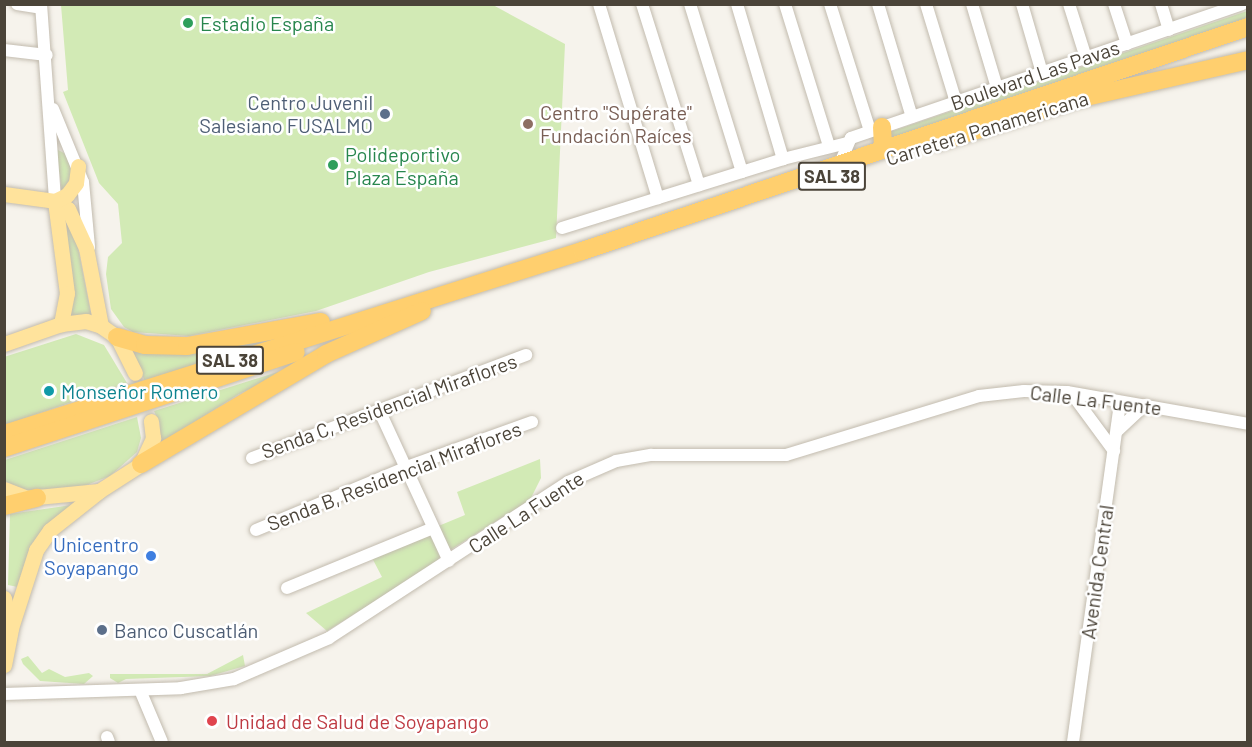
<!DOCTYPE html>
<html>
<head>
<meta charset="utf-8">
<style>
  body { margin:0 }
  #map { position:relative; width:1252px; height:747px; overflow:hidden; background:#f6f3ec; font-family:Barlow,sans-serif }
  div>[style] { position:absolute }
  .green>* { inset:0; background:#d2eab5 }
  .roads { filter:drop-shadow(0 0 2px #c2bbae) drop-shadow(0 0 2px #c2bbae) }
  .minor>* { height:12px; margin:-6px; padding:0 6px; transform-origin:6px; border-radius:6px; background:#fff }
  .major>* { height:15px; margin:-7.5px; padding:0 7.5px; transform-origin:7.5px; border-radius:7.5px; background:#ffe39c }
  .highway>* { height:18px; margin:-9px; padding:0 9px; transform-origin:9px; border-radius:9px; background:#ffcf6e }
  .dots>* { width:16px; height:16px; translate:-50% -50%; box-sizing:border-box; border:3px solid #fff; border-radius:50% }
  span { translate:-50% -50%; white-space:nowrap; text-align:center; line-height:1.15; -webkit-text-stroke:5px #fff; paint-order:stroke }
  .shield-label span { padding:2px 4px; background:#fff; border:2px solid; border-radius:4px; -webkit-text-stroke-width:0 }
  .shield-label { font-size:18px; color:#4b4439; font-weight:700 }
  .leisure-label { font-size:20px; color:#27864d }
  .left { translate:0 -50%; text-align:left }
  .street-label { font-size:20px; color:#4b4439 }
  .service-label { font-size:20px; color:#4e5e75 }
  .right { translate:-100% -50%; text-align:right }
  .education-label { font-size:20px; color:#785e54 }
  .culture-label { font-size:20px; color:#0d838f }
  .shop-label { font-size:20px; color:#366cbe }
  .health-label { font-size:20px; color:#be3a42 }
  .frame { position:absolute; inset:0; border:6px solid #4b4439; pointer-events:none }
</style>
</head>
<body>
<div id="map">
  <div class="green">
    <i style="clip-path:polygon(61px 5px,493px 5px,565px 44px,556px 238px,429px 272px,316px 311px,189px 336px,133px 332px,124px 327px,111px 309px,106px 274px,108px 257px,122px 243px,118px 204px,99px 183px,63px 92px,68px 90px)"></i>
    <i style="clip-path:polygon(1247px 11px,1247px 27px,883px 147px,881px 135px)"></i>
    <i style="clip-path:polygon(56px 149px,68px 155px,74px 172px,62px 192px)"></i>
    <i style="clip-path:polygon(65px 221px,75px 233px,92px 319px,71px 320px)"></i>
    <i style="clip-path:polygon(300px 331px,146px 383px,128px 347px)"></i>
    <i style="clip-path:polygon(76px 334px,104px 345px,127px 383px,5px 425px,4px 357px)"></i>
    <i style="clip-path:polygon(300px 365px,239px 394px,157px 446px,160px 424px,154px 411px)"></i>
    <i style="clip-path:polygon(137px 417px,141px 438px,137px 452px,110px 476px,84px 486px,27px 492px,5px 481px,5px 460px)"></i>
    <i style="clip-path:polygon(540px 459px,541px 478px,530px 500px,447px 552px,436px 527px,465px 515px,457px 492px)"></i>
    <i style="clip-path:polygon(72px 505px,31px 546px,18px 587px,8px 585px,10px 514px)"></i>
    <i style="clip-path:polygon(430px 530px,441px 556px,434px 565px,327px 631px,306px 613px,382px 577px,370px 554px)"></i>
    <i style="clip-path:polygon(243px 655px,245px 666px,210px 676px,126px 679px,118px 683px,110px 678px,110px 674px,207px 674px)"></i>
    <i style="clip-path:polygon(28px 656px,42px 673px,49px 669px,65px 677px,89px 673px,93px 676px,84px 684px,40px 681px,23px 664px,21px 659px)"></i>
  </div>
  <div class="roads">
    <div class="minor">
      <i style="left:17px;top:4px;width:24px;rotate:9deg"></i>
      <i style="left:41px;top:4px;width:197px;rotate:85.9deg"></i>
      <i style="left:599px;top:4px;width:203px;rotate:73.1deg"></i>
      <i style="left:642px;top:4px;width:190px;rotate:72.5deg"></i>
      <i style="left:690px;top:4px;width:176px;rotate:72.8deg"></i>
      <i style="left:737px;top:4px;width:162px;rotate:73.5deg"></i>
      <i style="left:785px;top:4px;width:149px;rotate:72.8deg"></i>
      <i style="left:830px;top:4px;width:133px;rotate:72.5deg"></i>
      <i style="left:878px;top:4px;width:118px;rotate:73.3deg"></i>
      <i style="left:926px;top:4px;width:102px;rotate:73deg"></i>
      <i style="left:972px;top:4px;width:88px;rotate:73.4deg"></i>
      <i style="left:1022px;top:4px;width:72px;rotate:73.8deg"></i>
      <i style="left:1069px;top:4px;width:57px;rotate:72.5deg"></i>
      <i style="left:1114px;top:4px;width:42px;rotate:72deg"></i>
      <i style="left:1161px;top:4px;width:27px;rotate:73deg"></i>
      <i style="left:4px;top:50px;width:43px;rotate:6.6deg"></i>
      <i style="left:53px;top:109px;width:79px;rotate:67.7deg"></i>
      <i style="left:83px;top:182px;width:65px;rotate:84.7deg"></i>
      <i style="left:841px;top:161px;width:25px;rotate:-67deg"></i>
      <i style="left:851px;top:138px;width:413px;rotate:-18.9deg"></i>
      <i style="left:562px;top:228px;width:232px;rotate:-17.3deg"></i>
      <i style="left:783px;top:159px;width:66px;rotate:-14deg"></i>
      <i style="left:1072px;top:394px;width:71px;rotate:53.6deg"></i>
      <i style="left:380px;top:412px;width:164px;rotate:65.2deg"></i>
      <i style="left:1117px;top:431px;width:38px;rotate:-43deg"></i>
      <i style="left:252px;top:458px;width:293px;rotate:-20.6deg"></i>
      <i style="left:256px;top:530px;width:164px;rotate:-22.6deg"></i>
      <i style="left:407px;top:467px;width:133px;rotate:-19.8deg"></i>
      <i style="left:287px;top:588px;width:158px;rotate:-22.3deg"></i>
      <i style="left:140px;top:690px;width:56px;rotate:67.1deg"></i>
      <i style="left:4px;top:694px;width:177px;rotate:-1.9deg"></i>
      <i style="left:181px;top:688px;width:54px;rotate:-9.6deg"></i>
      <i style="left:234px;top:679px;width:103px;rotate:-23.3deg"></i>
      <i style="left:329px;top:638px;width:285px;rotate:-33.1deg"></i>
      <i style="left:568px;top:482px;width:52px;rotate:-23.6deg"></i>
      <i style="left:616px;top:461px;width:36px;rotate:-10deg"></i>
      <i style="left:651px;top:455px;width:135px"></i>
      <i style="left:786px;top:455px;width:202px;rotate:-17deg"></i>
      <i style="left:979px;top:396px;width:45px;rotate:-6.3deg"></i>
      <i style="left:1024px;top:391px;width:43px;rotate:1.3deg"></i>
      <i style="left:1067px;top:392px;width:184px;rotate:10deg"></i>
      <i style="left:107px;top:737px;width:5px;rotate:68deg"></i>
      <i style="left:1073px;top:742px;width:343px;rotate:-82.1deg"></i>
    </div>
    <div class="major">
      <i style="left:4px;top:194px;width:51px;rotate:7.8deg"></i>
      <i style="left:55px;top:201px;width:15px;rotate:32deg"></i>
      <i style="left:68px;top:209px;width:43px;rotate:65.2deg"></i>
      <i style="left:86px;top:248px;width:79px;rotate:79.1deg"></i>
      <i style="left:55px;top:201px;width:93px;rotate:82.6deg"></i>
      <i style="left:67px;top:293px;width:32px;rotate:101deg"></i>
      <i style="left:55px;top:201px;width:13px;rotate:-27deg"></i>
      <i style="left:67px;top:195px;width:15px;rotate:-53deg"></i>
      <i style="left:76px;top:183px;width:17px;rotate:-83deg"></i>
      <i style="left:4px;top:344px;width:60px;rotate:-19.3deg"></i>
      <i style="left:61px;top:324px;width:25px;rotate:-7deg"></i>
      <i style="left:86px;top:321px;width:16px;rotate:18deg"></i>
      <i style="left:101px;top:326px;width:19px;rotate:35deg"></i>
      <i style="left:117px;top:337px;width:40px;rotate:63.4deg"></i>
      <i style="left:4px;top:489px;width:25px;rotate:21deg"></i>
      <i style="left:27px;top:498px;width:72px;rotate:-5.6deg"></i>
      <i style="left:99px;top:491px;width:50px;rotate:-32.7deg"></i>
      <i style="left:141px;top:464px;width:29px;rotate:-65deg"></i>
      <i style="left:153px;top:438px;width:17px;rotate:-97deg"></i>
      <i style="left:4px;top:598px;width:30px;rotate:78deg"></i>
      <i style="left:4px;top:665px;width:38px;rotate:-79deg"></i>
      <i style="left:11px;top:628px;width:82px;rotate:-72.2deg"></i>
      <i style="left:36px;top:550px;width:24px;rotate:-55deg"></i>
      <i style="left:50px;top:530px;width:63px;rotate:-38.5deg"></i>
    </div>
    <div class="highway">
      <i style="left:882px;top:127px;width:20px;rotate:87deg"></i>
      <i style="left:938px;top:142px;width:145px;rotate:-17.2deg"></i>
      <i style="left:1077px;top:99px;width:175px;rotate:-12.8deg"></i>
      <i style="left:117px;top:337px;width:29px;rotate:16deg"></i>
      <i style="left:145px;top:345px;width:42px;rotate:1.4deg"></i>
      <i style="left:187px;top:346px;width:136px;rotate:-10.2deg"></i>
      <i style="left:4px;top:434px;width:606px;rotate:-17.57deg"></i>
      <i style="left:582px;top:251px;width:703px;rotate:-18.59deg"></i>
      <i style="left:4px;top:448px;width:307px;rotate:-18.2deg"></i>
      <i style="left:141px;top:464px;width:215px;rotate:-30.7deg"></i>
      <i style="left:326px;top:354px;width:105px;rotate:-24.1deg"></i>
      <i style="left:4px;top:506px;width:34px;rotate:-14deg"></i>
    </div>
  </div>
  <div class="dots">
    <i style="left:188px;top:23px;background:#2e9e5b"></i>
    <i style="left:385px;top:114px;background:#5c6f8a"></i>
    <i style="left:528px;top:124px;background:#8d6e63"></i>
    <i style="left:333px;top:165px;background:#2e9e5b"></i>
    <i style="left:49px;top:391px;background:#0f9aa8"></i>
    <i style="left:151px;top:556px;background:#3f7fe0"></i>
    <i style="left:102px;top:630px;background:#5c6f8a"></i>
    <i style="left:212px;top:721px;background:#e0444e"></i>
  </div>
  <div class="shield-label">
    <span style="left:832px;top:176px">SAL 38</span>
    <span style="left:230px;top:360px">SAL 38</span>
  </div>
  <div class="leisure-label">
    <span class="left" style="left:200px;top:23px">Estadio España</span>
    <span class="left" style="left:345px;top:166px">Polideportivo<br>Plaza España</span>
  </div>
  <div class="street-label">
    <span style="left:1035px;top:75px;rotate:-19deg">Boulevard Las Pavas</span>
    <span style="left:987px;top:128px;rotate:-17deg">Carretera Panamericana</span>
    <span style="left:1096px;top:400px;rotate:7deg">Calle La Fuente</span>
    <span style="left:389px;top:406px;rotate:-20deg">Senda C, Residencial Miraflores</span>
    <span style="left:394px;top:476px;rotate:-21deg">Senda B, Residencial Miraflores</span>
    <span style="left:526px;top:512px;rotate:-33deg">Calle La Fuente</span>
    <span style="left:1097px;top:572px;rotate:-82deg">Avenida Central</span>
  </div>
  <div class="service-label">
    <span class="right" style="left:373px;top:114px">Centro Juvenil<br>Salesiano FUSALMO</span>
    <span class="left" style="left:114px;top:630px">Banco Cuscatlán</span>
  </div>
  <div class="education-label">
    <span class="left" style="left:540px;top:124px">Centro "Supérate"<br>Fundación Raíces</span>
  </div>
  <div class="culture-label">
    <span class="left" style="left:61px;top:391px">Monseñor Romero</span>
  </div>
  <div class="shop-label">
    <span class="right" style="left:139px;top:556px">Unicentro<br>Soyapango</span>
  </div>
  <div class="health-label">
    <span class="left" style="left:226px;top:721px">Unidad de Salud de Soyapango</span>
  </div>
  <div class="frame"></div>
</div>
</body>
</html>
